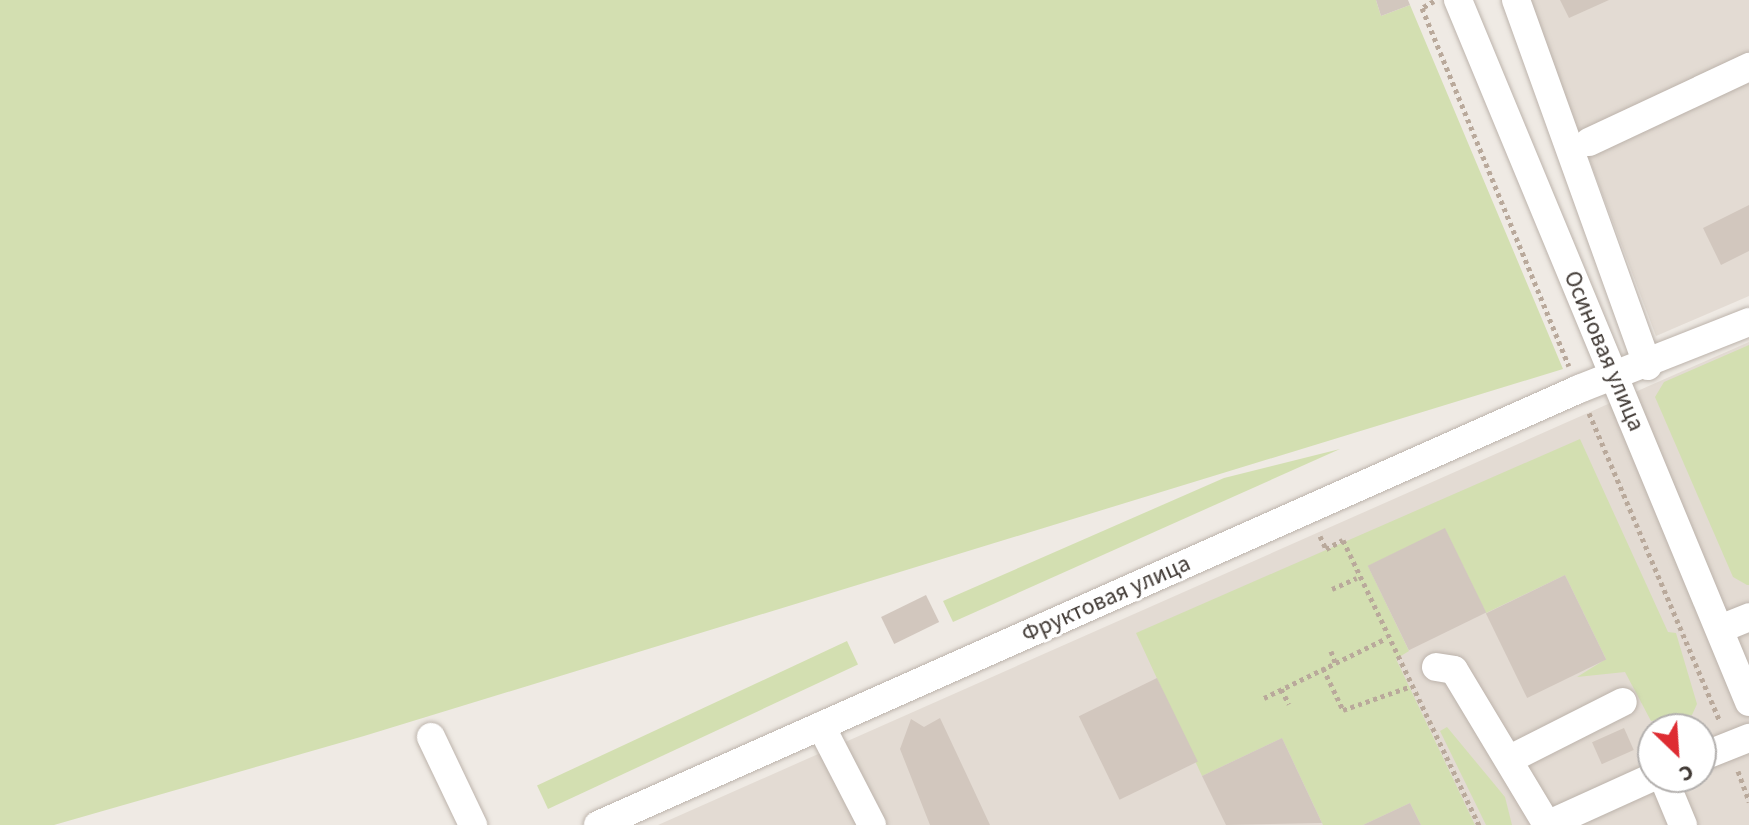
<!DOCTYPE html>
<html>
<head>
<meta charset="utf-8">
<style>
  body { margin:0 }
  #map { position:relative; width:1749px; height:825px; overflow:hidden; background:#efeae4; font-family:"Source Sans 3",sans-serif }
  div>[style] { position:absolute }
  .residential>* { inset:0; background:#e3dbd3 }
  .green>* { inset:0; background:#d3dfb1; transform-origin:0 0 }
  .building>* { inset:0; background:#d2c7be; transform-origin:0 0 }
  .path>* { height:5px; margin-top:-2.5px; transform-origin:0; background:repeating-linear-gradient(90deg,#b9a99b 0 4px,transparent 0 8px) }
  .roads { filter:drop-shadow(0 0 2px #bcb3ab) drop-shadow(0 0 2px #bcb3ab) }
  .minor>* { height:28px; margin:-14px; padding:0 14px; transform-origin:14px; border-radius:14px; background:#fff }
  span { translate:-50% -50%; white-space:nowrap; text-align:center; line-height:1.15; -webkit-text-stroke:6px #fff; paint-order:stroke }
  .street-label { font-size:24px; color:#413a35 }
  .north { position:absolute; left:1637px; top:713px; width:80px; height:80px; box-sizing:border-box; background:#fff; border:2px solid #b3b0ae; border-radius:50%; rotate:155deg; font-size:22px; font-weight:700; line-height:32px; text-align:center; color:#413a35 }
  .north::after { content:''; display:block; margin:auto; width:28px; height:36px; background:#de2c32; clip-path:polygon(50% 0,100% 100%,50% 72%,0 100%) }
</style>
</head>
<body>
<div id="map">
  <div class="residential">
    <i style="clip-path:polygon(1529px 0,1749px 0,1749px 296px,1656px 336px)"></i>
    <i style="clip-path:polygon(evenodd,1749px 342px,1749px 825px,658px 825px,1651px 385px,1749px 342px,1653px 729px,1701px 729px,1701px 777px,1653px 777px,1653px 729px)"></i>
  </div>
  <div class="green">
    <i style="clip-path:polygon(0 0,1376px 0,1381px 16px,1410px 5px,1563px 369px,364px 736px,54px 825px,0 825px)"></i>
    <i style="clip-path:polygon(1749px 345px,1749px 585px,1747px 585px,1733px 577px,1655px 397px,1664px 382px)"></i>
    <i style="clip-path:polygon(1580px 439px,1668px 632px,1676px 633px,1697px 704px,1692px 715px,1651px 721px,1625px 672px,1577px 677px,1606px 659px,1565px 575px,1486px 613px,1445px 529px,1368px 566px,1409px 651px,1396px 659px,1475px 825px,1421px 825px,1410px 803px,1363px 825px,1323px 825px,1282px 738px,1202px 776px,1136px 633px)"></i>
    <i style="clip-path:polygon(1340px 449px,953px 622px,943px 601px,1224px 478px)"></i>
    <i style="left:847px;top:641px;width:26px;height:342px;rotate:65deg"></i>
    <i style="clip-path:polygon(1447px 727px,1505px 797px,1512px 825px,1486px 825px,1440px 731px)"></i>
  </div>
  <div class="building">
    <i style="clip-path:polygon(1376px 0,1408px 0,1410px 5px,1381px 16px)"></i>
    <i style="clip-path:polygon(1560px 0,1609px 0,1569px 18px)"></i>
    <i style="clip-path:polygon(1749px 205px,1749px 251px,1721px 265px,1703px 228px)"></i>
    <i style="left:1445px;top:528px;width:94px;height:86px;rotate:64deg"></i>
    <i style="left:1565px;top:575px;width:94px;height:88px;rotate:64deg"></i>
    <i style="left:926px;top:595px;width:30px;height:50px;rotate:64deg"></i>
    <i style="left:1157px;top:678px;width:93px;height:87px;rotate:64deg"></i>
    <i style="clip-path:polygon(940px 718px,970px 782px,990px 825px,930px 825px,900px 749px,911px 719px,924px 727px)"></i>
    <i style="left:1624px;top:728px;width:24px;height:35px;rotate:66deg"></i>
    <i style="clip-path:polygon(1282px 738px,1322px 823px,1226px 825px,1202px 776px)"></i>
    <i style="clip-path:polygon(1410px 803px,1421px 825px,1363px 825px)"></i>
  </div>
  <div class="path">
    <i style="left:1434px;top:1px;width:14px;rotate:150deg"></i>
    <i style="left:1422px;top:8px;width:387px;rotate:67.7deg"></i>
    <i style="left:1589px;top:413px;width:333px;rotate:67deg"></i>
    <i style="left:1320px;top:536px;width:14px;rotate:65deg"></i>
    <i style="left:1326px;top:549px;width:19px;rotate:-28deg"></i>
    <i style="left:1343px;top:540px;width:316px;rotate:64.5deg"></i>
    <i style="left:1332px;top:589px;width:27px;rotate:-24deg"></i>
    <i style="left:1331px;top:651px;width:12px;rotate:70deg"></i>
    <i style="left:1323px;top:668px;width:47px;rotate:64.5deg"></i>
    <i style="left:1343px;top:710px;width:70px;rotate:-19.2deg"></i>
    <i style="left:1281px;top:689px;width:17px;rotate:62deg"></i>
    <i style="left:1264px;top:698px;width:135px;rotate:-26deg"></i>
    <i style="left:1738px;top:771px;width:33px;rotate:70deg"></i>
  </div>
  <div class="roads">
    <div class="minor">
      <i style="left:1458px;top:0;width:760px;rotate:67.48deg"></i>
      <i style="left:1516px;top:0;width:389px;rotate:70.2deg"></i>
      <i style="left:1589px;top:142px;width:177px;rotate:-25.1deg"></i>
      <i style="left:1720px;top:629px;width:31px;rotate:-22deg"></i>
      <i style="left:1436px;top:667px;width:18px;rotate:9deg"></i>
      <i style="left:1454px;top:670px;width:181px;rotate:59deg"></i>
      <i style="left:821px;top:726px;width:111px;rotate:62.7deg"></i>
      <i style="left:431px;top:737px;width:98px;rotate:64.5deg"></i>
      <i style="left:1701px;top:757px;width:52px;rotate:-21.6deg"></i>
      <i style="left:1512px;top:758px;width:124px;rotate:-26.8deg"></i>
      <i style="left:1663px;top:777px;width:52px;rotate:67.4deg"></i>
      <i style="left:598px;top:825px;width:1074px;rotate:-23.96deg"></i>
      <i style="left:1579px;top:389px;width:183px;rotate:-21.5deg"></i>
      <i style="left:1547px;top:825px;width:116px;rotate:-24.4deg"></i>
    </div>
  </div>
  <div class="street-label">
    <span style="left:1604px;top:351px;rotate:67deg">Осиновая улица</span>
    <span style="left:1106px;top:599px;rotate:-24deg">Фруктовая улица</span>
  </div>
  <div class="north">С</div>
</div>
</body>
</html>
